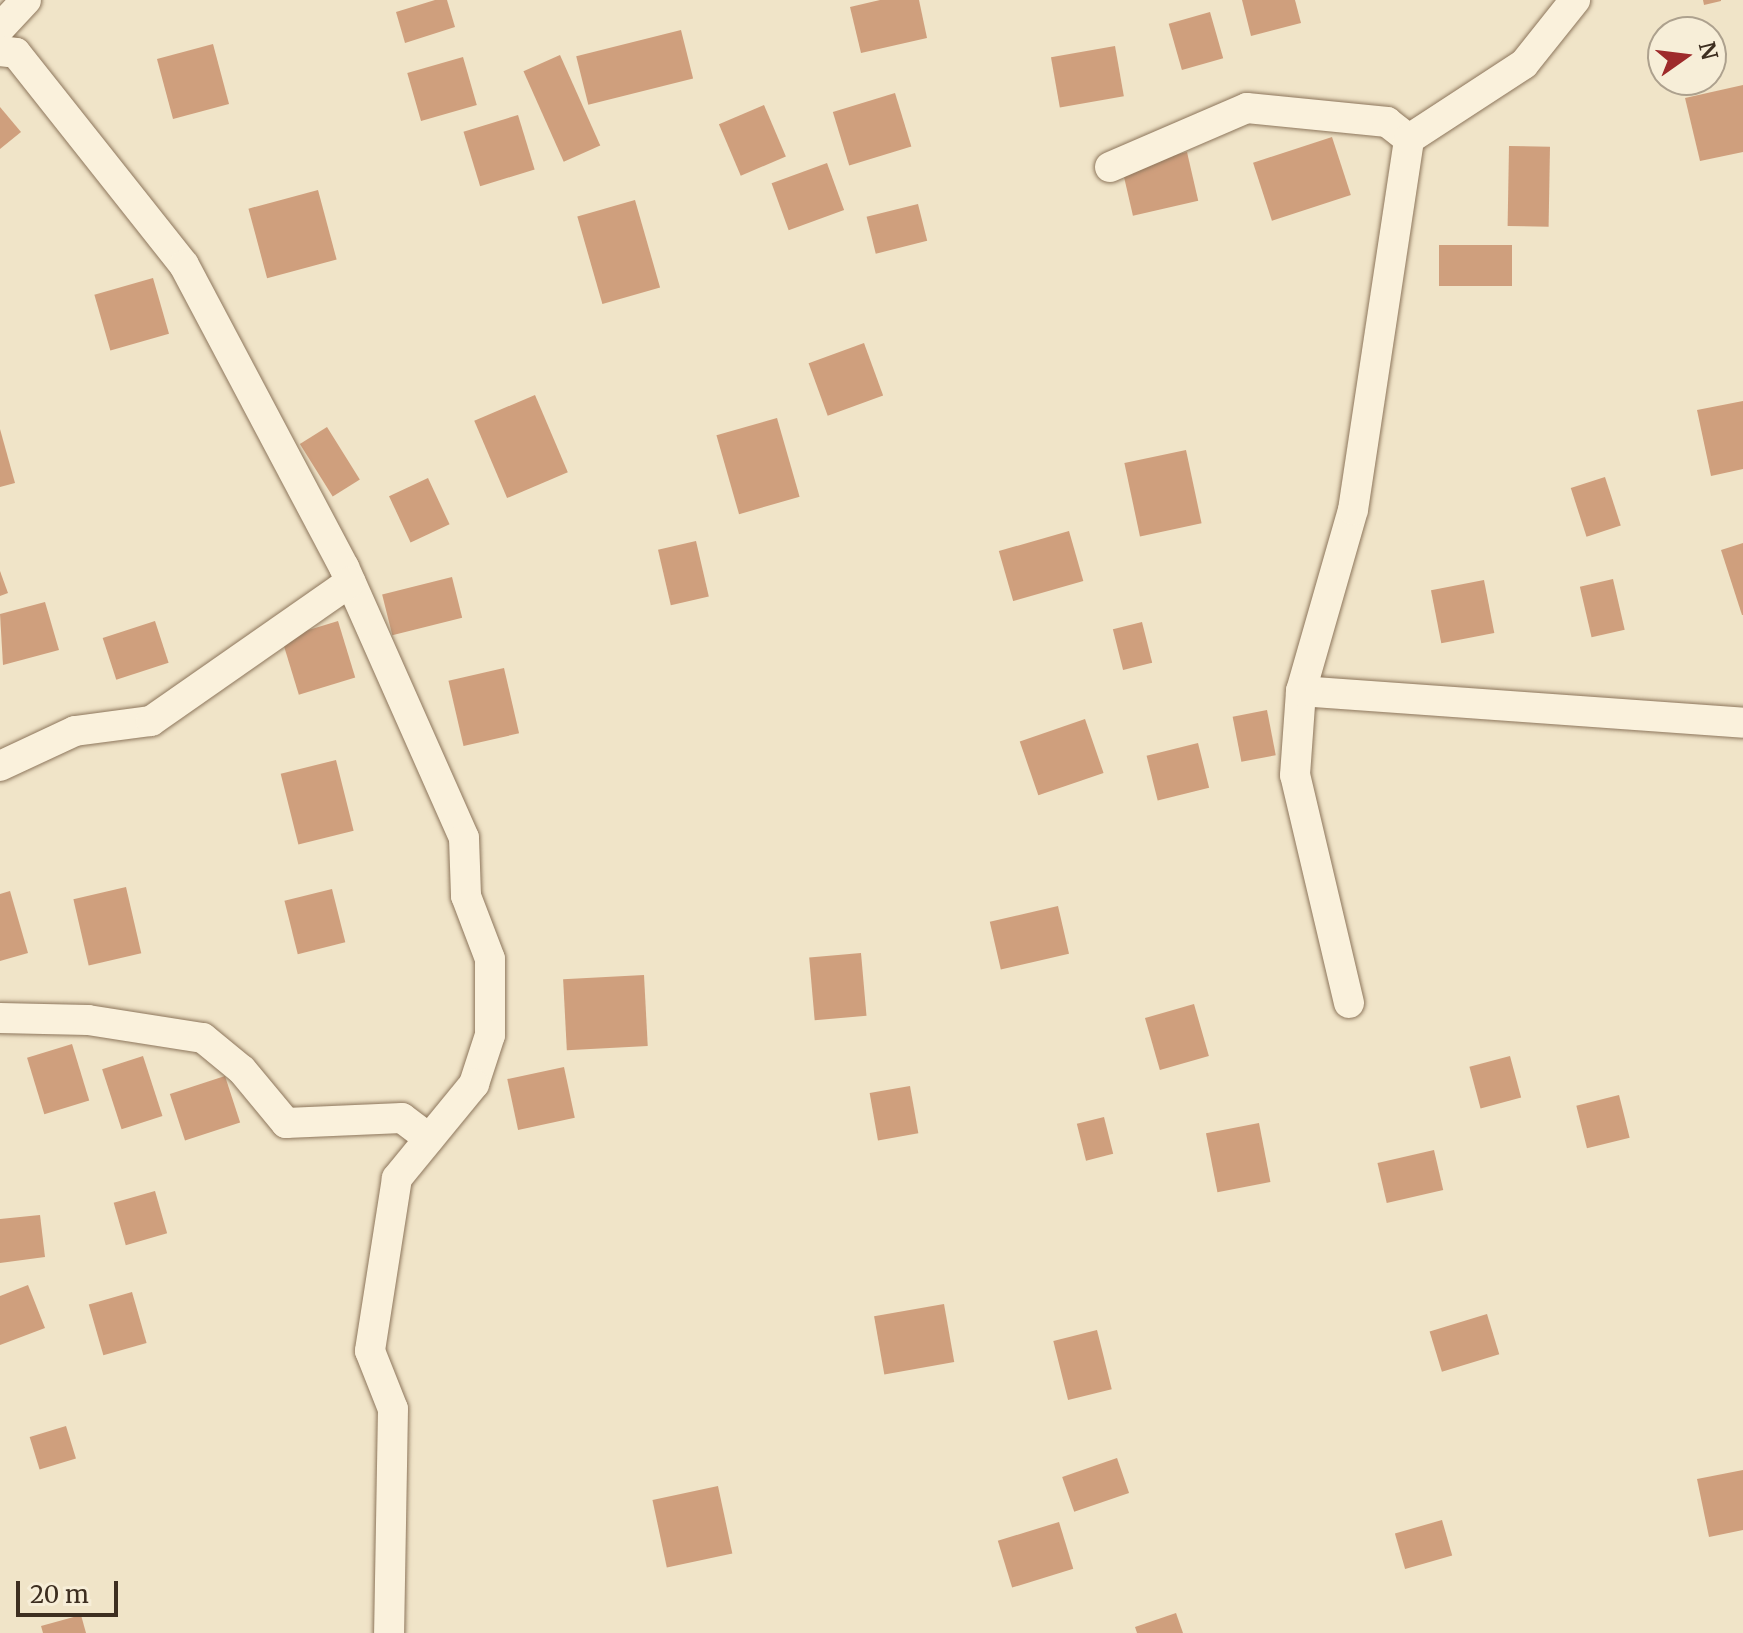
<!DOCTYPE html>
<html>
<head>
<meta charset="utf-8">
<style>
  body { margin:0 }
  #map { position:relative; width:1743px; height:1633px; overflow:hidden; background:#f0e4c8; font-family:Merriweather,serif }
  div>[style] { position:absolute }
  .building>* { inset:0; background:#cf9f7d; transform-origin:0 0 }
  .roads { filter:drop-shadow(0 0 2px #8d765c) drop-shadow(0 0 2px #8d765c) }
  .minor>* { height:30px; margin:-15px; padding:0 15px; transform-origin:15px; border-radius:15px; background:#faf1dc }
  span { translate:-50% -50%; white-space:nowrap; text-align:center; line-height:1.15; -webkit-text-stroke:6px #f7eed8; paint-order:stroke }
  .north { position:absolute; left:1647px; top:16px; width:80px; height:80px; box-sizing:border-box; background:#f7eed8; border:2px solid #ada18e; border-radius:50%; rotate:76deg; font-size:22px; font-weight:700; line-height:32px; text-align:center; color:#3d2e20 }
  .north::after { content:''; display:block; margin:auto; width:28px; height:36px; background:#9e2a2b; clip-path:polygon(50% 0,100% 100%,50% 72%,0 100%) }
  .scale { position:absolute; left:16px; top:1581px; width:102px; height:36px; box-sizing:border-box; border:4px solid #3d2e20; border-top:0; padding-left:10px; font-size:24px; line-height:28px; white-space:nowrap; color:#3d2e20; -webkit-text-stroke:6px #f7eed8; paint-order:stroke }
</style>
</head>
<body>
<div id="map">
  <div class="building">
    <i style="clip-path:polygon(435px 0,447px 0,455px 27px,405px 43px,396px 12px)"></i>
    <i style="clip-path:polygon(880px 0,919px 0,927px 38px,861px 53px,850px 7px)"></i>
    <i style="clip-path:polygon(1242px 0,1295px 0,1301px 23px,1251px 36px)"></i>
    <i style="clip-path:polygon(1703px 0,1721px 0,1721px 1px,1704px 5px)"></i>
    <i style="left:1210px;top:12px;width:48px;height:43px;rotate:74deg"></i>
    <i style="left:681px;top:30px;width:50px;height:108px;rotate:76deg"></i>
    <i style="left:213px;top:44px;width:62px;height:58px;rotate:75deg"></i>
    <i style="left:1115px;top:46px;width:51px;height:65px;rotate:80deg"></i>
    <i style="left:560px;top:55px;width:99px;height:40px;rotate:66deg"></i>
    <i style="left:463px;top:57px;width:50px;height:58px;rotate:74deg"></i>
    <i style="clip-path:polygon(1743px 85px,1743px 152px,1700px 161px,1685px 98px)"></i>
    <i style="left:895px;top:93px;width:56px;height:65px;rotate:73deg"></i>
    <i style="left:764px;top:105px;width:56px;height:49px;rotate:67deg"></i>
    <i style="clip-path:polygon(0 107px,21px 132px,0 149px)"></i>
    <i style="left:518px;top:115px;width:57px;height:57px;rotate:73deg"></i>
    <i style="left:1332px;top:137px;width:61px;height:83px;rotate:72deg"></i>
    <i style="left:1509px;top:146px;width:41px;height:80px;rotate:1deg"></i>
    <i style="left:1187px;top:152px;width:50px;height:67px;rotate:77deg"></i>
    <i style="left:827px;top:163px;width:50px;height:59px;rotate:70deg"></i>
    <i style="left:318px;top:190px;width:72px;height:72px;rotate:75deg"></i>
    <i style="left:635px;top:200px;width:91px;height:60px;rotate:74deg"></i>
    <i style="left:918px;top:204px;width:38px;height:53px;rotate:76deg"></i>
    <i style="left:1439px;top:245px;width:73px;height:41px"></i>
    <i style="left:153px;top:278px;width:58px;height:61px;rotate:74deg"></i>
    <i style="left:864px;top:343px;width:56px;height:59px;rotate:70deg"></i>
    <i style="left:535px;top:395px;width:84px;height:66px;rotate:67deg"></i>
    <i style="clip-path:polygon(1743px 401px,1743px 469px,1711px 476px,1697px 410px)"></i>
    <i style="left:777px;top:418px;width:82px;height:63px;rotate:74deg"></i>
    <i style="left:327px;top:427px;width:62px;height:32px;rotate:58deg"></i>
    <i style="clip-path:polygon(0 429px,15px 483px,0 487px)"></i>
    <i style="left:1186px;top:450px;width:75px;height:63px;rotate:78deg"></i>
    <i style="left:1605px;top:477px;width:51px;height:36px;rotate:72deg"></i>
    <i style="left:428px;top:478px;width:51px;height:43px;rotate:65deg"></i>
    <i style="left:1069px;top:531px;width:52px;height:73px;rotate:74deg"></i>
    <i style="left:696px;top:541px;width:57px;height:39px;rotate:77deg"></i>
    <i style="clip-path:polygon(1743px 543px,1743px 615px,1742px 615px,1721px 550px)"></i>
    <i style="clip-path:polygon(0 571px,8px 593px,0 596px)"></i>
    <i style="left:452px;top:577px;width:42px;height:72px;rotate:76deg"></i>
    <i style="left:1613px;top:579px;width:52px;height:34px;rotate:77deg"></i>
    <i style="left:1484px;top:580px;width:54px;height:54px;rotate:79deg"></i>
    <i style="clip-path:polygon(45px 602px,59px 650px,3px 665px,0 614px)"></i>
    <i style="left:155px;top:621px;width:44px;height:55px;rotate:72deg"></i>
    <i style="left:338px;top:621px;width:59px;height:59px;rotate:73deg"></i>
    <i style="left:1142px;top:622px;width:42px;height:30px;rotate:76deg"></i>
    <i style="left:504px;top:668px;width:67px;height:57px;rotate:77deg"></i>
    <i style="left:1267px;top:710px;width:46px;height:35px;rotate:79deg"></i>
    <i style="left:1085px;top:719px;width:57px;height:69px;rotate:71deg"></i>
    <i style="left:1198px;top:743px;width:46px;height:53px;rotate:76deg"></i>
    <i style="left:336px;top:760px;width:73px;height:57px;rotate:76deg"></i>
    <i style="left:126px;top:887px;width:68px;height:54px;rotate:77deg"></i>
    <i style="left:332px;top:889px;width:55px;height:49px;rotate:76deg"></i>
    <i style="clip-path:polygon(10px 891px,28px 953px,0 961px,0 894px)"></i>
    <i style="left:1058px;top:906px;width:49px;height:70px;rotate:77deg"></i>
    <i style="left:861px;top:953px;width:63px;height:52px;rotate:85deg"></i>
    <i style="left:644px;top:975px;width:71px;height:81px;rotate:87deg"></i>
    <i style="left:1194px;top:1004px;width:54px;height:51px;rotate:74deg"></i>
    <i style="left:72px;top:1044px;width:59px;height:47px;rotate:73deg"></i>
    <i style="left:143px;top:1056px;width:63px;height:43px;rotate:72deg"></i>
    <i style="left:1510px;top:1056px;width:43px;height:42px;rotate:75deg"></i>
    <i style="left:564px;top:1067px;width:52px;height:58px;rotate:78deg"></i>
    <i style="left:225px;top:1076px;width:49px;height:58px;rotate:72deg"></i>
    <i style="left:910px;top:1086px;width:48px;height:41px;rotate:80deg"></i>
    <i style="left:1619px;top:1095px;width:44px;height:44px;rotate:76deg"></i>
    <i style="left:1104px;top:1117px;width:38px;height:28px;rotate:76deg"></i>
    <i style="left:1259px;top:1123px;width:60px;height:54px;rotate:79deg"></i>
    <i style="left:1434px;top:1150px;width:41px;height:58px;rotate:77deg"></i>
    <i style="left:155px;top:1191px;width:44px;height:43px;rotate:74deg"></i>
    <i style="clip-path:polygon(40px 1215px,45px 1257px,0 1263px,0 1219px)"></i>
    <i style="clip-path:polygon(28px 1285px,45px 1328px,0 1345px,0 1296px)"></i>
    <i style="left:132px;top:1292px;width:53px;height:45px;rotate:74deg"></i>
    <i style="left:944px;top:1304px;width:59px;height:71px;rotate:80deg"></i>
    <i style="left:1487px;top:1314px;width:42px;height:60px;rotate:73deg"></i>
    <i style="left:1097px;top:1330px;width:61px;height:45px;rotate:76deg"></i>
    <i style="left:66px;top:1426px;width:34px;height:38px;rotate:73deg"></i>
    <i style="left:1117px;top:1458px;width:37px;height:58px;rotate:71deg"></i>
    <i style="clip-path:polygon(1743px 1470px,1743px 1530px,1709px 1537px,1697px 1479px)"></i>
    <i style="left:718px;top:1486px;width:69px;height:67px;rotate:78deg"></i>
    <i style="left:1442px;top:1520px;width:37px;height:49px;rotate:74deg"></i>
    <i style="left:1059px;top:1522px;width:49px;height:64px;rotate:73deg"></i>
    <i style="clip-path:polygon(1176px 1613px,1183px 1633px,1137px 1633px,1135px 1627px)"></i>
    <i style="clip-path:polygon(81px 1615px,86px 1633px,43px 1633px,41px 1626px)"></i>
  </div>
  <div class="roads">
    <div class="minor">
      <i style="left:0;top:28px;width:38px;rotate:-47deg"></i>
      <i style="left:0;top:51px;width:16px;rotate:7deg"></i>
      <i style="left:16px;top:53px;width:270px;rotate:51.6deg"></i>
      <i style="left:184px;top:265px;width:342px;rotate:62.1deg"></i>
      <i style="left:344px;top:567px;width:296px;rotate:66.1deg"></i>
      <i style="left:464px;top:838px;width:58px;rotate:88deg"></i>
      <i style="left:466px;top:896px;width:67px;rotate:69.1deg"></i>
      <i style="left:490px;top:959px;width:76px;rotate:90deg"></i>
      <i style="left:490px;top:1035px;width:52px;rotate:108.1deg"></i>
      <i style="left:474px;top:1084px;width:122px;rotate:129.3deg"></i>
      <i style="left:397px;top:1178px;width:175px;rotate:98.9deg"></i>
      <i style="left:370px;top:1351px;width:62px;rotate:68.4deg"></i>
      <i style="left:393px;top:1409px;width:224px;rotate:91deg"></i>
      <i style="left:1110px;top:167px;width:149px;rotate:-23.3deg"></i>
      <i style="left:1247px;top:108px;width:141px;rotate:5.7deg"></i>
      <i style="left:1387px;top:122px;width:28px;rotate:38deg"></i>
      <i style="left:1301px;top:691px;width:443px;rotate:4.1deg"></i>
      <i style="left:0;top:766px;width:83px;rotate:-25deg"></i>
      <i style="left:75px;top:731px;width:77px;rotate:-7.5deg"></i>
      <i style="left:151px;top:721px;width:243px;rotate:-34.9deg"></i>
      <i style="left:1349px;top:1003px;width:234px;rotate:-103.3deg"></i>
      <i style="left:1295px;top:775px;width:84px;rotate:-85.9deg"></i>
      <i style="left:1301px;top:691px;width:188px;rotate:-74deg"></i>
      <i style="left:1353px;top:510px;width:375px;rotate:-81.4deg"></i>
      <i style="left:1409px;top:139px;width:137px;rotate:-33.1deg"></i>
      <i style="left:1524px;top:64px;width:82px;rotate:-51.4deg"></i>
      <i style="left:0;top:1018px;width:88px;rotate:1.3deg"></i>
      <i style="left:88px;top:1020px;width:116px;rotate:8.9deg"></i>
      <i style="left:203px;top:1038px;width:50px;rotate:39.4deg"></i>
      <i style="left:242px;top:1070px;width:69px;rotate:50.3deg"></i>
      <i style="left:286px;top:1123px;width:116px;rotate:-2.5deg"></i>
      <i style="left:402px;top:1118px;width:34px;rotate:37deg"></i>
    </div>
  </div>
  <div class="north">N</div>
  <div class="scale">20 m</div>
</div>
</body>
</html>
